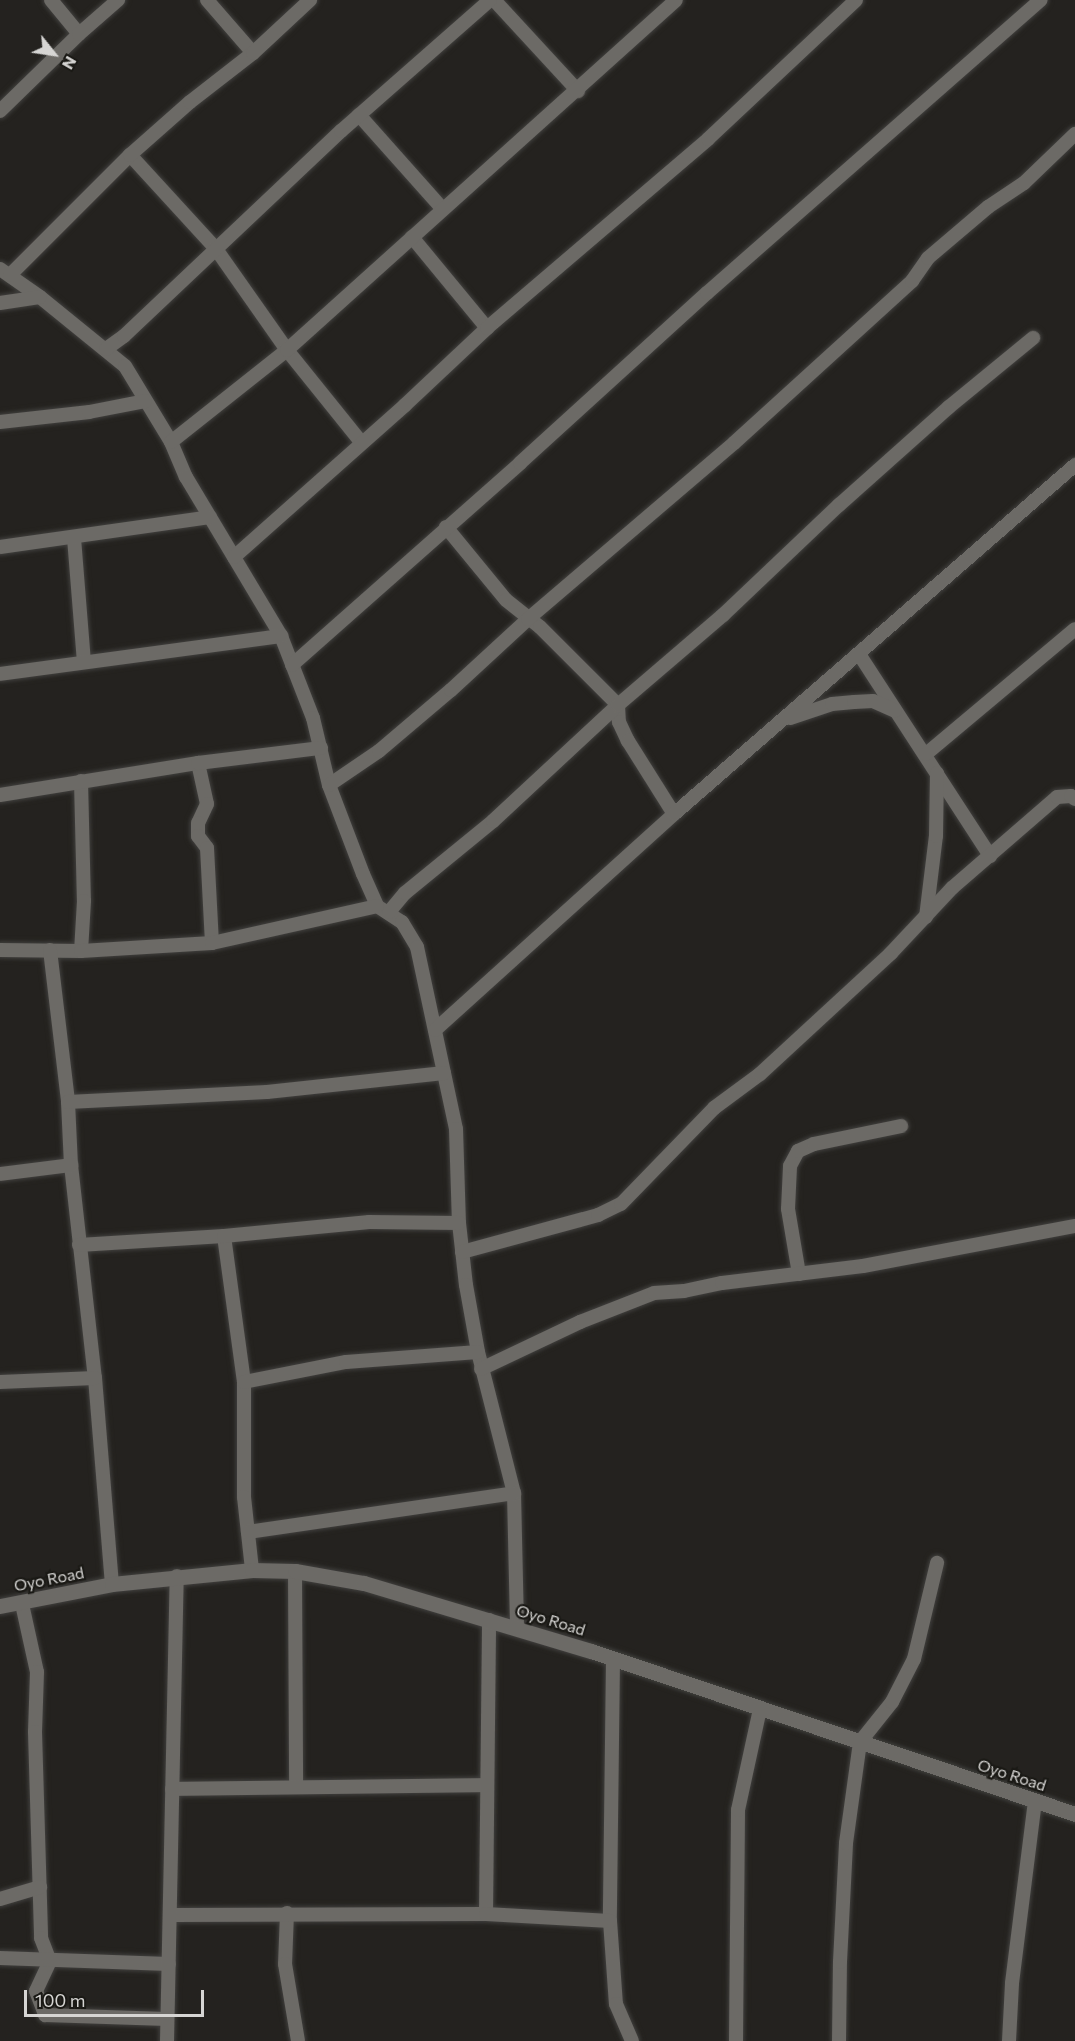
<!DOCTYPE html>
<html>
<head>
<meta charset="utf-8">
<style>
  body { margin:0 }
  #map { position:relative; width:1075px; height:2041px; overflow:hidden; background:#24221f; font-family:Commissioner,sans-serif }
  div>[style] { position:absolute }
  .roads { filter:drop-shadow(0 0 2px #41403e) drop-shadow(0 0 2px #41403e) }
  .minor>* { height:14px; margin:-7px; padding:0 7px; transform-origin:7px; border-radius:7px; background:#6c6a66 }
  .tertiary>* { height:15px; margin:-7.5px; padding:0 7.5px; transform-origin:7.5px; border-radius:7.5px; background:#6c6a66 }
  span { translate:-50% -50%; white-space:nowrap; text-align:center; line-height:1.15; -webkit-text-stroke:4.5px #1a1915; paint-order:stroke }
  .street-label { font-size:16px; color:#d6d5d3 }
  .north { position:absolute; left:24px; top:24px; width:60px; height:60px; -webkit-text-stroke:4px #1a1915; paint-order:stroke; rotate:120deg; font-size:16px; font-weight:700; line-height:24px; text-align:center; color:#d6d5d3 }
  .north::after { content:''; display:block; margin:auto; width:21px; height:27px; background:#d6d5d3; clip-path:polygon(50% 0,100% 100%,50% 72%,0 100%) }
  .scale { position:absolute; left:24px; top:1990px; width:180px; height:27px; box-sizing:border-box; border:3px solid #d6d5d3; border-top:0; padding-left:8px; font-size:18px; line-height:21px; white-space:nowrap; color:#d6d5d3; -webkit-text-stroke:4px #1a1915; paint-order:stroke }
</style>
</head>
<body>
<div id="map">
  <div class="roads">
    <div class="minor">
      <i style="left:51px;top:0;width:44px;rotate:50.5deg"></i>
      <i style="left:207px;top:0;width:70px;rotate:49deg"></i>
      <i style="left:494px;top:0;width:124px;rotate:47.3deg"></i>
      <i style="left:0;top:111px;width:110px;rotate:-44.3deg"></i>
      <i style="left:79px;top:34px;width:52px;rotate:-41.1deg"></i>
      <i style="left:359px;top:115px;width:125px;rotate:48.3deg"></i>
      <i style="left:130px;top:155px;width:127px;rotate:47.5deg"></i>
      <i style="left:216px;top:249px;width:123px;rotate:54.9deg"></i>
      <i style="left:287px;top:350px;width:118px;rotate:51.2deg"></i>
      <i style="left:412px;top:237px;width:118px;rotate:50.5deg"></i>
      <i style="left:0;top:269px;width:49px;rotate:35deg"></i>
      <i style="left:40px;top:297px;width:109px;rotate:39.1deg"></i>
      <i style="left:125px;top:366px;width:89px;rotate:58.8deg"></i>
      <i style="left:171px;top:442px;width:38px;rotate:67deg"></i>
      <i style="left:186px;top:477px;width:185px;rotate:59.1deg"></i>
      <i style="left:281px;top:636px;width:88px;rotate:68.7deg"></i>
      <i style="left:313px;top:718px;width:69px;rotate:76.6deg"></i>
      <i style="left:329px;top:785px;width:95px;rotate:69.1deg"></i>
      <i style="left:363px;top:874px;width:35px;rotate:66deg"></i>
      <i style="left:377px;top:906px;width:30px;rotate:33deg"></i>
      <i style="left:402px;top:922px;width:29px;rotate:59deg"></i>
      <i style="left:417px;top:947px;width:186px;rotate:77.9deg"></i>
      <i style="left:456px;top:1129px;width:94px;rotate:88.2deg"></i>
      <i style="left:459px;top:1223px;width:62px;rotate:83.6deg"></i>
      <i style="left:466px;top:1285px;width:68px;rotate:79.8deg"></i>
      <i style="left:478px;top:1352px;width:146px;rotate:75.7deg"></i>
      <i style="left:514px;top:1493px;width:136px;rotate:88.7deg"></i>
      <i style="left:10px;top:275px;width:170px;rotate:-45deg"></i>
      <i style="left:130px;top:155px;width:80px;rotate:-41.5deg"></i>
      <i style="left:190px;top:102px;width:80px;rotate:-37.9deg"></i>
      <i style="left:253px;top:53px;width:78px;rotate:-42.9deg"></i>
      <i style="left:0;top:303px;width:40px;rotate:-8.5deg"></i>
      <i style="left:106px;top:349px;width:22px;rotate:-36deg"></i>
      <i style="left:124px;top:336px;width:299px;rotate:-43.4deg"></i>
      <i style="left:341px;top:131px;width:198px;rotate:-41.3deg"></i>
      <i style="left:0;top:422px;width:90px;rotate:-6.4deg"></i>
      <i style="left:89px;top:412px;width:57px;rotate:-11.1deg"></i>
      <i style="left:171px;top:442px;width:148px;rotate:-38.4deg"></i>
      <i style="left:287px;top:350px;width:523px;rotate:-41.98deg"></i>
      <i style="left:446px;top:527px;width:94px;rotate:50.6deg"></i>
      <i style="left:506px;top:600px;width:43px;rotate:38.5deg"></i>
      <i style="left:540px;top:627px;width:110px;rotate:45deg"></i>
      <i style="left:618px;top:705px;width:17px;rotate:87deg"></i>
      <i style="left:619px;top:722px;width:21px;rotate:65deg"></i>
      <i style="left:628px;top:741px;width:86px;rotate:57.8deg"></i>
      <i style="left:74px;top:538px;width:124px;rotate:85.4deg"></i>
      <i style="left:0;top:547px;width:212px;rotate:-8.1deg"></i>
      <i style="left:234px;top:557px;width:229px;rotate:-41.6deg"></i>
      <i style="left:405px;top:405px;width:112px;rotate:-43.2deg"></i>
      <i style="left:487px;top:328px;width:291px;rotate:-40.5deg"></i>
      <i style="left:708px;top:139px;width:203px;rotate:-43.2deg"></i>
      <i style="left:859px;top:654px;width:241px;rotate:57deg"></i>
      <i style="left:292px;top:665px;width:305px;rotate:-41.5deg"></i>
      <i style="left:520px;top:463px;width:253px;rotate:-42.3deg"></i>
      <i style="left:707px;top:293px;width:444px;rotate:-41.3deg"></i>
      <i style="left:0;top:674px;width:284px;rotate:-7.7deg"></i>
      <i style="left:790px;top:718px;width:44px;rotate:-18.4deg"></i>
      <i style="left:832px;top:704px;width:22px;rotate:-5deg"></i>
      <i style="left:854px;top:702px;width:19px;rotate:-3deg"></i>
      <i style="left:873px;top:701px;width:24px;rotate:24deg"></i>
      <i style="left:926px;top:754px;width:194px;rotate:-40deg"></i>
      <i style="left:198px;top:763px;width:42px;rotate:77.6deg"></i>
      <i style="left:207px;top:804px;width:21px;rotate:115deg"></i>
      <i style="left:198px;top:823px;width:13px;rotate:90deg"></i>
      <i style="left:198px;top:836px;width:15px;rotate:53deg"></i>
      <i style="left:207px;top:848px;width:95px;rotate:87deg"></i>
      <i style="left:81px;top:781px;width:120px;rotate:88.6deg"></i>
      <i style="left:84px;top:901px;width:50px;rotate:93.4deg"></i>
      <i style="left:329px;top:785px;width:60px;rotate:-34.2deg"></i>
      <i style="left:379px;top:751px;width:94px;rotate:-40.3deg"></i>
      <i style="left:451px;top:690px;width:105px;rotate:-42.7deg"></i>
      <i style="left:528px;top:619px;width:271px;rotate:-40.5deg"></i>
      <i style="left:734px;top:443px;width:241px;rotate:-42.3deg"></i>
      <i style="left:912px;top:281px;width:28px;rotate:-55deg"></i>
      <i style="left:928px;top:258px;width:79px;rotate:-40.4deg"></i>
      <i style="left:988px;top:207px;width:43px;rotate:-33.7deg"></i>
      <i style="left:1024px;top:183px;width:71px;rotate:-43.9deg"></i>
      <i style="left:0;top:795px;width:201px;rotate:-9.2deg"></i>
      <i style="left:198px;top:763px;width:124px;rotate:-7deg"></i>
      <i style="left:389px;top:912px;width:25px;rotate:-50deg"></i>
      <i style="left:405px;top:893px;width:114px;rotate:-39.3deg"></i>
      <i style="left:493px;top:821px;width:171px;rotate:-42.9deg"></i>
      <i style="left:618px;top:705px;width:138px;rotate:-40.6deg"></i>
      <i style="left:723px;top:615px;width:160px;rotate:-43.5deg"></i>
      <i style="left:839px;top:505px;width:147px;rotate:-41.7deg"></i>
      <i style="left:949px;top:407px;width:109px;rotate:-39.4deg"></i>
      <i style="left:926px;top:917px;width:82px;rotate:-83deg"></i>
      <i style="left:936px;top:836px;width:63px;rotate:-89.1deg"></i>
      <i style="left:0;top:950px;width:81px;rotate:0.7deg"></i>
      <i style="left:81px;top:951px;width:131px;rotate:-3.5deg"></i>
      <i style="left:212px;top:943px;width:169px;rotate:-12.6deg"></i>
      <i style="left:50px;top:950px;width:153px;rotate:83.2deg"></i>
      <i style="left:68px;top:1102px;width:63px;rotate:87.3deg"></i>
      <i style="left:71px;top:1165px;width:214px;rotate:83.6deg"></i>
      <i style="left:95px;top:1378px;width:207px;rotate:85.3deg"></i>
      <i style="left:435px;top:1030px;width:322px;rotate:-42.1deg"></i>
      <i style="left:674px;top:814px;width:532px;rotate:-41.03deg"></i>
      <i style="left:68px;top:1102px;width:199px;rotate:-2.9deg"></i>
      <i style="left:267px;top:1092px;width:178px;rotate:-6.1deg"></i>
      <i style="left:0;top:1174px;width:72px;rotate:-7.2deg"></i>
      <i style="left:224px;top:1236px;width:147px;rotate:82.2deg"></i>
      <i style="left:244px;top:1382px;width:115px;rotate:90deg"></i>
      <i style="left:244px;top:1497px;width:73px;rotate:83.7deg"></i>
      <i style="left:79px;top:1245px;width:145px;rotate:-3.6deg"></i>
      <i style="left:224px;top:1236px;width:146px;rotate:-5.5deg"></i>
      <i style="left:369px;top:1222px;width:90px;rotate:0.6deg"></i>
      <i style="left:462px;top:1252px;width:141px;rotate:-15.2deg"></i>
      <i style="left:598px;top:1215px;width:25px;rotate:-26deg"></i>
      <i style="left:621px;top:1204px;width:134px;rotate:-45.9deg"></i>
      <i style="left:714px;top:1108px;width:57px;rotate:-36.5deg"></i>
      <i style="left:760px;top:1074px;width:178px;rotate:-42.7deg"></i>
      <i style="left:891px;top:953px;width:89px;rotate:-46.8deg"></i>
      <i style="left:952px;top:888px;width:139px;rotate:-40.9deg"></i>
      <i style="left:1057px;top:797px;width:14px;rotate:-4deg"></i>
      <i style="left:1071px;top:796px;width:5px;rotate:37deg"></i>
      <i style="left:799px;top:1274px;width:66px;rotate:-99.6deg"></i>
      <i style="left:788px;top:1209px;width:43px;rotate:-87.3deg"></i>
      <i style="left:790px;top:1166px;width:17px;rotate:-62deg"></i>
      <i style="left:798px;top:1151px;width:17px;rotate:-24deg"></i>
      <i style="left:814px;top:1144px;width:89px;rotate:-11.7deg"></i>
      <i style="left:481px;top:1369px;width:110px;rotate:-25.4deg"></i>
      <i style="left:580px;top:1322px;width:79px;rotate:-21.4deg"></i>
      <i style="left:654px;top:1293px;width:30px;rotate:-4deg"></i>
      <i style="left:684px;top:1291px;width:39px;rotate:-12deg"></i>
      <i style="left:722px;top:1283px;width:142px;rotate:-6.9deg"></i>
      <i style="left:863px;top:1266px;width:216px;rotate:-10.7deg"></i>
      <i style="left:0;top:1382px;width:95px;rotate:-2.4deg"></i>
      <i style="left:244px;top:1382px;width:104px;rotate:-11.1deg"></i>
      <i style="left:346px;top:1362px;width:132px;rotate:-4.3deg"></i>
      <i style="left:248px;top:1532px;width:269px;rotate:-8.3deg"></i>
      <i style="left:295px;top:1571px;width:216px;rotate:89.7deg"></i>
      <i style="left:22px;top:1604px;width:70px;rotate:77.6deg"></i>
      <i style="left:37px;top:1672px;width:60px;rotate:91.9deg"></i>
      <i style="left:35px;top:1732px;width:206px;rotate:88.3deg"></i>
      <i style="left:41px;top:1938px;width:25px;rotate:69deg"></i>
      <i style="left:50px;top:1961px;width:33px;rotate:115deg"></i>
      <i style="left:36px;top:1991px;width:26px;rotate:69deg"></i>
      <i style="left:45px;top:2015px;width:122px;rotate:1.9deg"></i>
      <i style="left:613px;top:1659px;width:262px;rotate:90.7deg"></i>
      <i style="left:610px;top:1921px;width:83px;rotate:85.9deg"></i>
      <i style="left:616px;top:2004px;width:40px;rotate:66.6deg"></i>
      <i style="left:172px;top:1789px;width:315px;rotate:-0.7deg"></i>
      <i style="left:0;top:1899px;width:42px;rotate:-16.7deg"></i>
      <i style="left:287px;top:1913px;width:51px;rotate:92.2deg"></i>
      <i style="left:285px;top:1964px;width:78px;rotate:80.4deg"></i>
      <i style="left:486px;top:1914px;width:294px;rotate:-89.4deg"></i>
      <i style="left:173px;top:1915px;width:313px;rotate:-0.2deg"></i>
      <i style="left:486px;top:1914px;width:124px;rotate:3.2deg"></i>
      <i style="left:0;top:1958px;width:169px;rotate:2deg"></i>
      <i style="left:167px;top:2041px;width:465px;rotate:-88.8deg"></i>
      <i style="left:736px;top:2041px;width:231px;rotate:-89.5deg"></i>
      <i style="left:738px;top:1810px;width:103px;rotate:-77.7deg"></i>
      <i style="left:839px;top:2041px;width:79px;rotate:-89.3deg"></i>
      <i style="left:840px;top:1962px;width:119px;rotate:-87.1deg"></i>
      <i style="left:846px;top:1843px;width:102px;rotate:-82.1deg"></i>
      <i style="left:860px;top:1742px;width:51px;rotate:-51.3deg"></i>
      <i style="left:892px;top:1702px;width:48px;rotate:-62.9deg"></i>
      <i style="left:914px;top:1659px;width:99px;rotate:-76.5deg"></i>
      <i style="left:1009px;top:2041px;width:58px;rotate:-87deg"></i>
      <i style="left:1012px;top:1983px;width:183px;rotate:-82.8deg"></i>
    </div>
    <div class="tertiary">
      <i style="left:0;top:1606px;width:114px;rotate:-11.1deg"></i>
      <i style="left:112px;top:1584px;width:141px;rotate:-5.7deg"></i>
      <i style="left:252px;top:1570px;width:43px;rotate:1.3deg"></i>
      <i style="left:295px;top:1571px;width:70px;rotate:9.9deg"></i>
      <i style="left:364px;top:1583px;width:237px;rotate:16.7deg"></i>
      <i style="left:591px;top:1651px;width:511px;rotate:18.61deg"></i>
    </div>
  </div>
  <div class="street-label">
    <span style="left:49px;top:1579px;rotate:-11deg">Oyo Road</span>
    <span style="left:551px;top:1620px;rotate:17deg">Oyo Road</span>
    <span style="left:1012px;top:1775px;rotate:18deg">Oyo Road</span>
  </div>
  <div class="north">N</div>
  <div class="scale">100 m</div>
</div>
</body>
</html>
